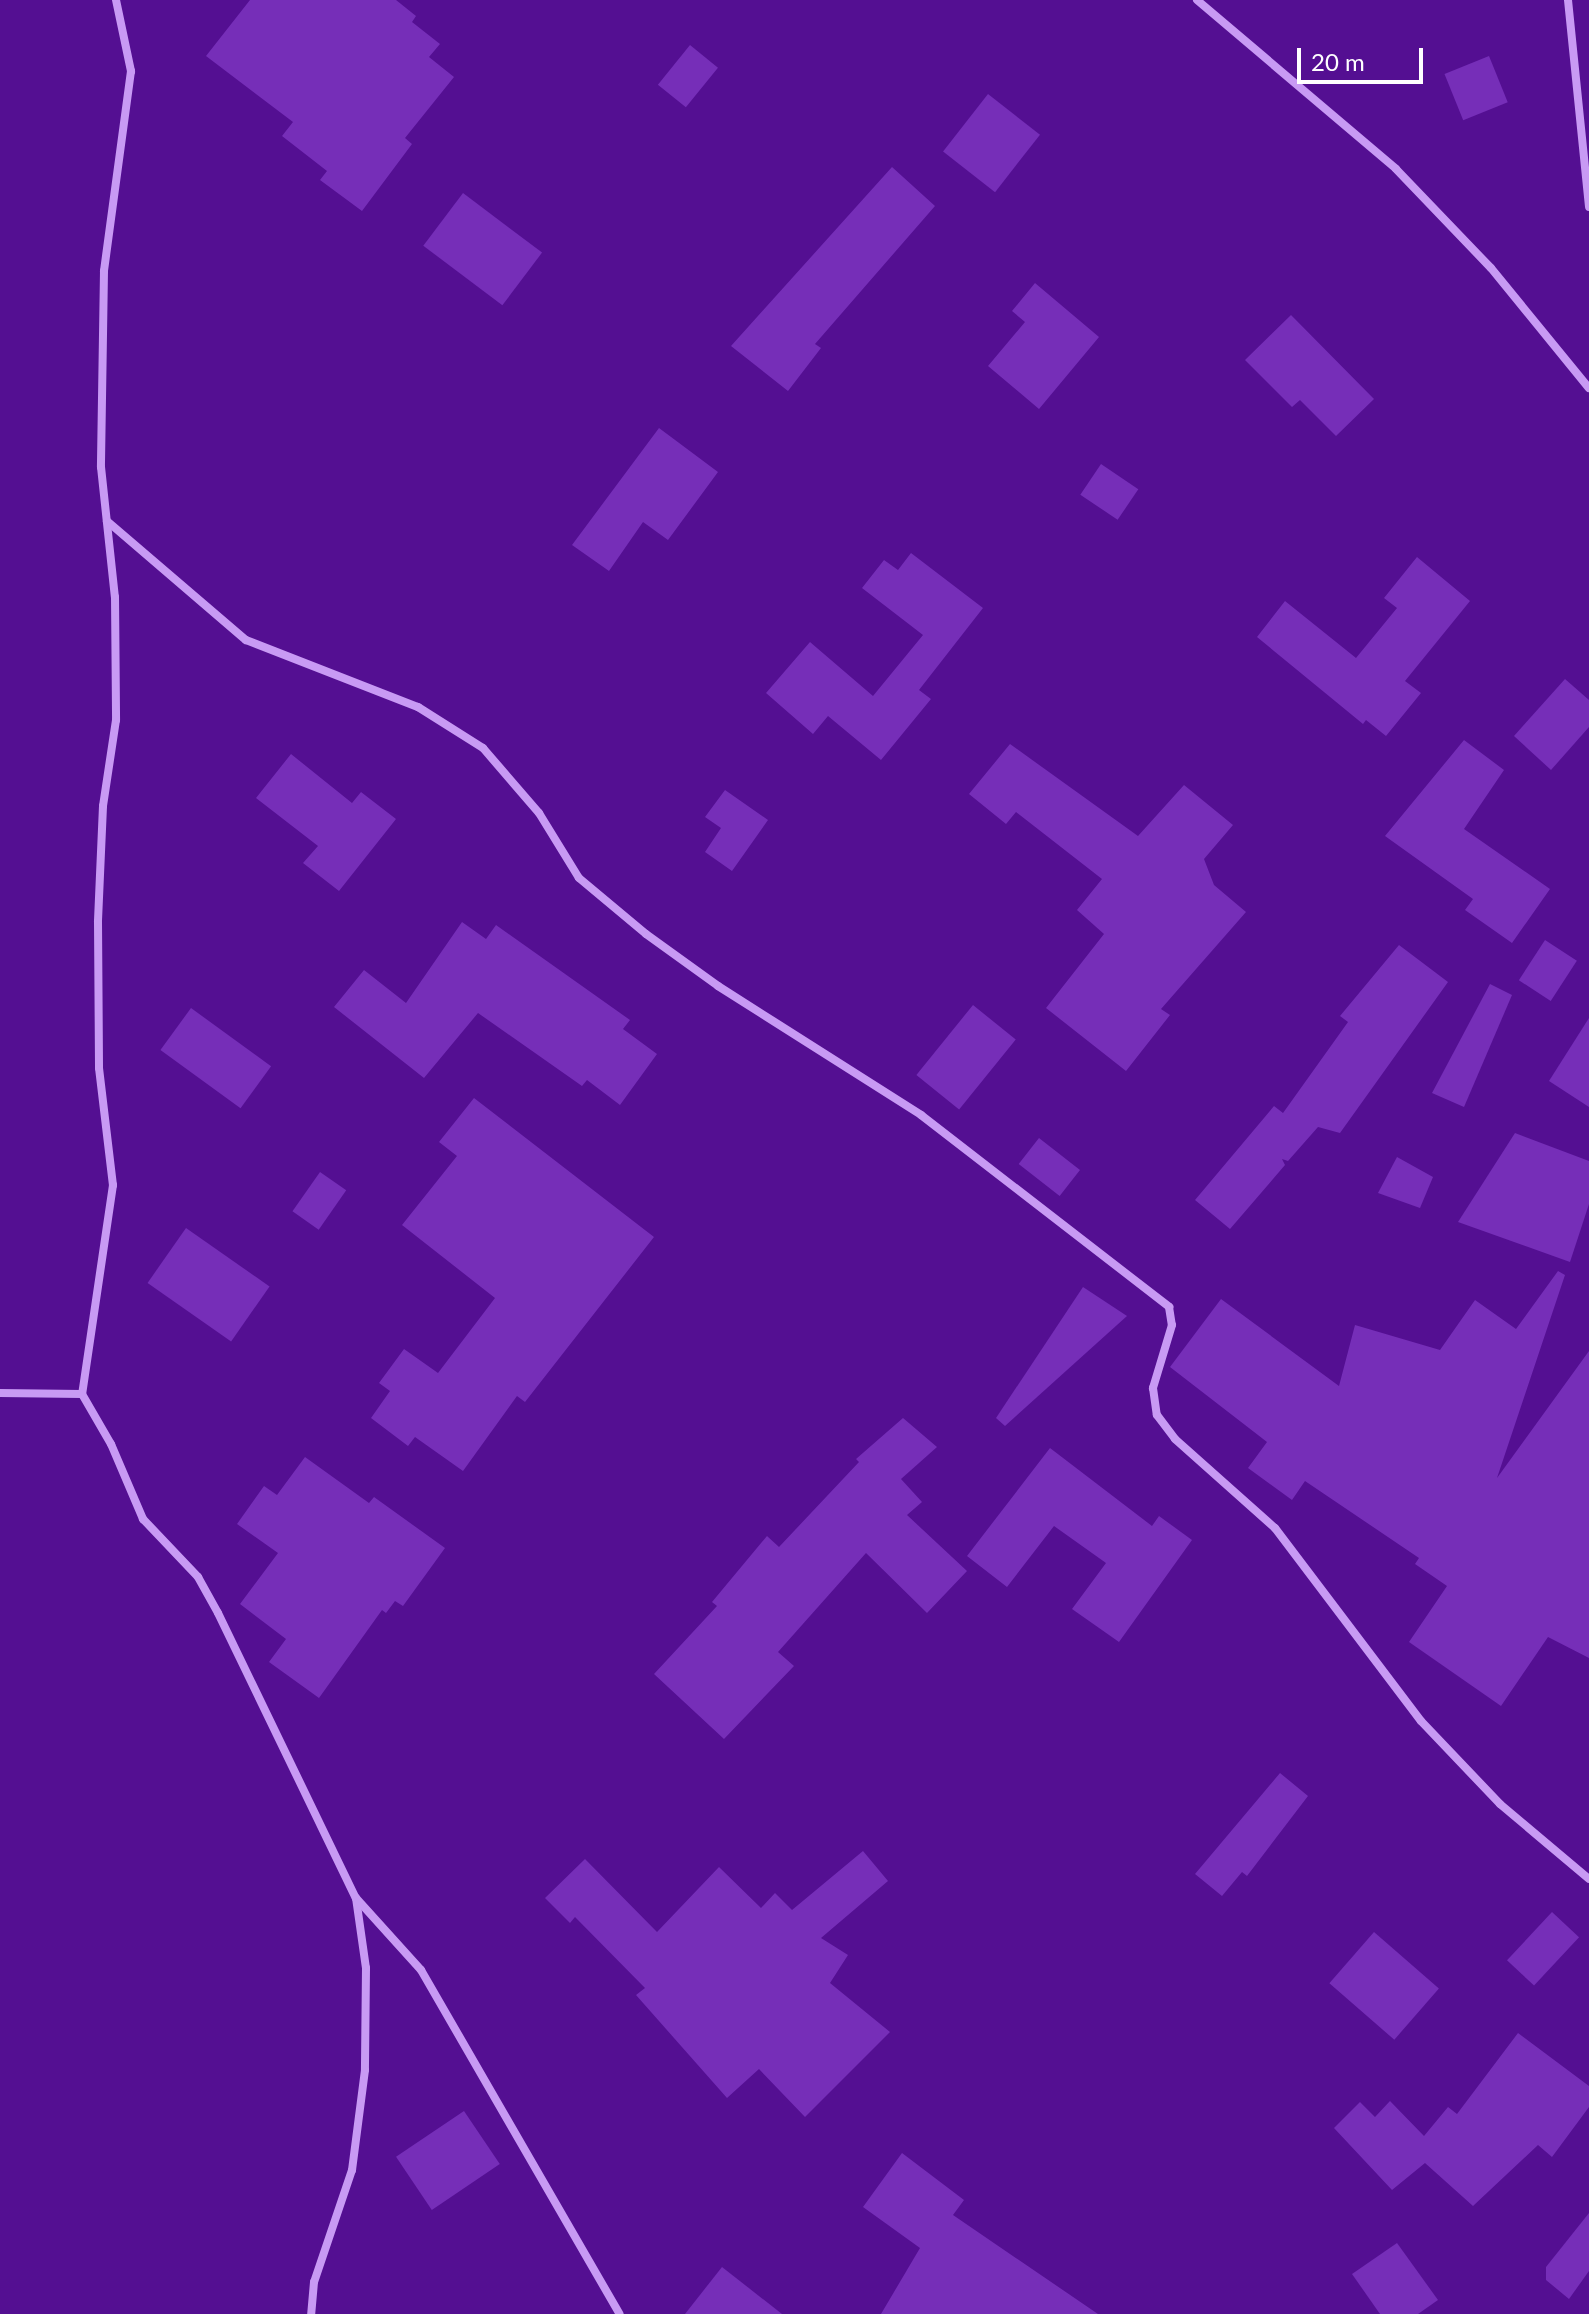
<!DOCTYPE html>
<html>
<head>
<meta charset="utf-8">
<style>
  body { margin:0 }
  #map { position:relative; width:1589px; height:2314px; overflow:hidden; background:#540f92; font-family:Lato,sans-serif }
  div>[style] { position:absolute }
  .building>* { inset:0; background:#762eb8; transform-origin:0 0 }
  .street>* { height:8px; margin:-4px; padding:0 4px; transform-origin:4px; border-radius:4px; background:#c89af4 }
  span { translate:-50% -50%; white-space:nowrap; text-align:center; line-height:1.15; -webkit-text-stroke:6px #540f92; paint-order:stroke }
  .scale { position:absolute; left:1297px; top:48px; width:126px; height:36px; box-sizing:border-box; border:4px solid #fff; border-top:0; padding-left:10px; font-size:24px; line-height:28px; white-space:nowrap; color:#fff; -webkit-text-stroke:6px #540f92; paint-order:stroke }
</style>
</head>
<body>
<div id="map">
  <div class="building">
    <i style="clip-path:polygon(250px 0,396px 0,416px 16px,412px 22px,440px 44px,429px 57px,454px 77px,405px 138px,412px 144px,362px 211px,320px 180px,327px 171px,282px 136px,293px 122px,206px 56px)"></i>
    <i style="left:690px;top:45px;width:36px;height:51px;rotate:39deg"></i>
    <i style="left:1489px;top:56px;width:50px;height:48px;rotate:68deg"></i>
    <i style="left:988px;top:94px;width:66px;height:73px;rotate:38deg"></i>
    <i style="clip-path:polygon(892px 167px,935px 206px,815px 344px,821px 348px,788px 391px,731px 346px)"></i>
    <i style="left:463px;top:193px;width:99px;height:66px;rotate:37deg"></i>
    <i style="clip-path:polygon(1035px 283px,1099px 337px,1039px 409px,988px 366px,1025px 322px,1012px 311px)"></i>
    <i style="clip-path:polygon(1291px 315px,1374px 399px,1336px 436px,1300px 400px,1292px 407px,1245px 360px)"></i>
    <i style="clip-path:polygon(659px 428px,718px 472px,668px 540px,643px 522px,609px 571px,572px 545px)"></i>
    <i style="left:1101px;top:464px;width:45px;height:37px;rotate:34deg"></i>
    <i style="clip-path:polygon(911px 553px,983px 608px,919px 690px,931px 699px,881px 760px,828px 716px,813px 734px,766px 693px,810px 642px,873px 696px,923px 635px,862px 588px,884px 560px,898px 570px)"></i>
    <i style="clip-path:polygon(1417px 557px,1470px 601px,1405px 681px,1421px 693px,1386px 736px,1366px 720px,1363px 724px,1257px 637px,1285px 601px,1356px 658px,1397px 608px,1384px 598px)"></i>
    <i style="clip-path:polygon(1565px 679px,1589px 700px,1589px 727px,1551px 770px,1514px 736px)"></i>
    <i style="clip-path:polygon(1464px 740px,1504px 770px,1464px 829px,1550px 889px,1512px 943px,1465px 910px,1473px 899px,1385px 836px)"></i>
    <i style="clip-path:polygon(1010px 744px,1138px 836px,1184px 785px,1233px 825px,1204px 859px,1214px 885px,1246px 912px,1161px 1009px,1170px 1015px,1126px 1071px,1046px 1008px,1104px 934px,1077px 910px,1102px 879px,1016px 812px,1006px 824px,969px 794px)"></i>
    <i style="clip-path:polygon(291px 754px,352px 803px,361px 792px,396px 819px,339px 891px,303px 863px,318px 846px,256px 798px)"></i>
    <i style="clip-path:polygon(725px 790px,768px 820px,732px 871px,705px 852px,721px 828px,705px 817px)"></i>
    <i style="clip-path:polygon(462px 922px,486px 939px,496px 925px,630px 1020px,623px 1029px,657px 1054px,620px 1105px,587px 1080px,582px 1086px,478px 1013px,424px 1078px,334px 1007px,364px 970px,406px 1003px)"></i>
    <i style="left:1545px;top:940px;width:38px;height:48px;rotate:33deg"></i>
    <i style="clip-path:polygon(1399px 945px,1448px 982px,1340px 1133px,1318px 1127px,1288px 1161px,1282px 1159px,1285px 1165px,1230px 1229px,1195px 1200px,1274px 1106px,1283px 1113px,1348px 1022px,1340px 1016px)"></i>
    <i style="clip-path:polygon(1490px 984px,1512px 995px,1464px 1107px,1432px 1093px)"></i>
    <i style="left:973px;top:1005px;width:55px;height:90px;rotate:39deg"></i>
    <i style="left:191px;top:1008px;width:99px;height:52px;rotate:36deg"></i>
    <i style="clip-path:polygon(1589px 1018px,1589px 1107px,1549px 1081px)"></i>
    <i style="clip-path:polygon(474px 1098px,654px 1237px,525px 1402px,517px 1396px,463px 1471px,415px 1437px,408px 1446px,371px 1418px,390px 1391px,379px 1383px,404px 1349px,438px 1373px,495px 1298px,402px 1225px,457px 1156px,439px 1142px)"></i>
    <i style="clip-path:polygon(1515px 1133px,1589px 1161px,1589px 1204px,1570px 1262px,1458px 1222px)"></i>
    <i style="left:1039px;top:1138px;width:52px;height:33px;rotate:38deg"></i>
    <i style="clip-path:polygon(1397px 1157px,1433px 1177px,1420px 1208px,1378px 1193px)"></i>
    <i style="left:320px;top:1172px;width:32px;height:48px;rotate:35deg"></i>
    <i style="left:186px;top:1228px;width:102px;height:67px;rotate:35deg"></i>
    <i style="clip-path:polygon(1558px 1271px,1565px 1275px,1497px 1478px,1589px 1351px,1589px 1658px,1548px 1637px,1501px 1706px,1409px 1642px,1447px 1586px,1415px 1564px,1419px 1558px,1305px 1481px,1292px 1500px,1248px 1468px,1267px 1442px,1170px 1367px,1221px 1299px,1339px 1386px,1355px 1325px,1440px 1350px,1475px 1300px,1516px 1329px)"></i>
    <i style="clip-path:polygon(1083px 1287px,1127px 1316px,1005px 1426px,996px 1418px)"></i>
    <i style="clip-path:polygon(903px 1418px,937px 1447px,901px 1479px,922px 1502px,907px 1515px,967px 1571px,927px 1613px,866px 1553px,778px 1652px,794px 1666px,724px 1739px,654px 1674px,717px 1606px,712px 1602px,767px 1536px,779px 1547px,859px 1462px,856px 1459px)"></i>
    <i style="clip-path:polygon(1050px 1448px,1152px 1526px,1159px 1516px,1192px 1540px,1119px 1642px,1072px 1609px,1106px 1563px,1054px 1526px,1007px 1587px,967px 1556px)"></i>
    <i style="clip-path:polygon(305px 1457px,369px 1503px,374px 1497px,445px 1548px,403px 1606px,395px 1601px,386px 1613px,382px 1610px,319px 1698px,269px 1662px,286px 1639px,240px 1604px,278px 1553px,237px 1524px,264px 1486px,277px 1495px)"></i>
    <i style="clip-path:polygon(1280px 1773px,1308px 1796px,1247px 1876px,1242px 1872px,1222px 1896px,1195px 1874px)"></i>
    <i style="clip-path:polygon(863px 1851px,888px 1881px,821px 1938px,848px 1955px,830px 1983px,890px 2032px,805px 2117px,759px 2069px,727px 2098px,636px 1995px,645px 1988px,575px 1917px,570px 1923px,545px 1898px,585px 1859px,657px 1932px,719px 1867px,761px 1908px,775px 1893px,792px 1910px)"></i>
    <i style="left:1552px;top:1912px;width:37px;height:66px;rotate:43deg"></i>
    <i style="left:1374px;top:1932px;width:86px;height:68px;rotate:41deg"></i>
    <i style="clip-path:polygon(1518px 2033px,1589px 2086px,1589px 2107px,1552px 2157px,1538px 2145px,1473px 2206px,1425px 2163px,1392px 2190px,1334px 2128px,1360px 2102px,1375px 2117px,1390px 2101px,1424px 2136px,1448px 2107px,1457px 2114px)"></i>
    <i style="left:464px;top:2111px;width:64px;height:82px;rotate:56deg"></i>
    <i style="clip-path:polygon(902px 2153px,964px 2200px,953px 2215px,1098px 2314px,881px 2314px,920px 2248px,863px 2207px)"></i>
    <i style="clip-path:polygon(1589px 2213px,1589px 2271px,1569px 2299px,1546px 2280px,1546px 2267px)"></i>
    <i style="clip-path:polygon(1397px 2243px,1438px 2300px,1418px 2314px,1380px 2314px,1352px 2274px)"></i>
    <i style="clip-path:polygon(722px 2267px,782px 2314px,685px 2314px)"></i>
  </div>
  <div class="street">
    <i style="left:116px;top:0;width:73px;rotate:78.1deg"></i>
    <i style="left:131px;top:71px;width:202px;rotate:97.7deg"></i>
    <i style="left:104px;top:271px;width:196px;rotate:90.9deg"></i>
    <i style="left:101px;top:467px;width:131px;rotate:83.9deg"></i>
    <i style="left:115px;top:597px;width:123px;rotate:89.5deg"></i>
    <i style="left:116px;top:720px;width:87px;rotate:98.6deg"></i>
    <i style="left:103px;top:806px;width:116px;rotate:92.5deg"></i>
    <i style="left:98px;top:922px;width:146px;rotate:89.6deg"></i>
    <i style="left:99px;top:1068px;width:118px;rotate:83.2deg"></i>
    <i style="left:113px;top:1185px;width:211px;rotate:98.4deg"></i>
    <i style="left:82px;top:1394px;width:58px;rotate:59.9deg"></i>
    <i style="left:111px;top:1444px;width:82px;rotate:66.9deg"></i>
    <i style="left:143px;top:1519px;width:80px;rotate:46.5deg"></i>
    <i style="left:198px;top:1577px;width:41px;rotate:60.9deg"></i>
    <i style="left:218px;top:1613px;width:317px;rotate:64.2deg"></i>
    <i style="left:356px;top:1898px;width:71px;rotate:81.9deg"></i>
    <i style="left:366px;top:1968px;width:102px;rotate:90.6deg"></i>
    <i style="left:365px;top:2070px;width:101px;rotate:97.4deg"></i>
    <i style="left:352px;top:2170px;width:118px;rotate:108.7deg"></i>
    <i style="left:314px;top:2282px;width:32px;rotate:95deg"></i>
    <i style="left:1197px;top:0;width:261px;rotate:40.3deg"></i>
    <i style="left:1396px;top:169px;width:137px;rotate:46.2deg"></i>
    <i style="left:1491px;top:268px;width:155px;rotate:50.8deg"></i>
    <i style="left:1568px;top:0;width:208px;rotate:84.2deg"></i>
    <i style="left:107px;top:521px;width:183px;rotate:40.6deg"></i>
    <i style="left:246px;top:640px;width:185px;rotate:21.3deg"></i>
    <i style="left:418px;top:707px;width:77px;rotate:32.2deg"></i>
    <i style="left:483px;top:748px;width:86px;rotate:49.3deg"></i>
    <i style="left:539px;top:813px;width:76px;rotate:58.4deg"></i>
    <i style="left:579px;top:878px;width:87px;rotate:39.9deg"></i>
    <i style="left:646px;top:934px;width:89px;rotate:35.8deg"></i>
    <i style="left:718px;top:986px;width:241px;rotate:32.4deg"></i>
    <i style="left:921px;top:1115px;width:314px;rotate:37.7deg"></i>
    <i style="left:1169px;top:1307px;width:18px;rotate:81deg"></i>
    <i style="left:1172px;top:1325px;width:66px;rotate:106.8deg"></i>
    <i style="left:1153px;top:1388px;width:27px;rotate:82deg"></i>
    <i style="left:1157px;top:1415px;width:30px;rotate:53deg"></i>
    <i style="left:1175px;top:1439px;width:134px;rotate:41.7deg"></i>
    <i style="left:1275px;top:1528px;width:242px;rotate:52.9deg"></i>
    <i style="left:1421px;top:1721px;width:115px;rotate:46.4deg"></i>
    <i style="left:1500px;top:1804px;width:116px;rotate:40.1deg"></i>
    <i style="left:0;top:1393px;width:82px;rotate:0.7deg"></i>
    <i style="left:356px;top:1898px;width:97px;rotate:47.9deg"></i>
    <i style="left:421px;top:1970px;width:397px;rotate:60deg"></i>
  </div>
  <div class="scale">20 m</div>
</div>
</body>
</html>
